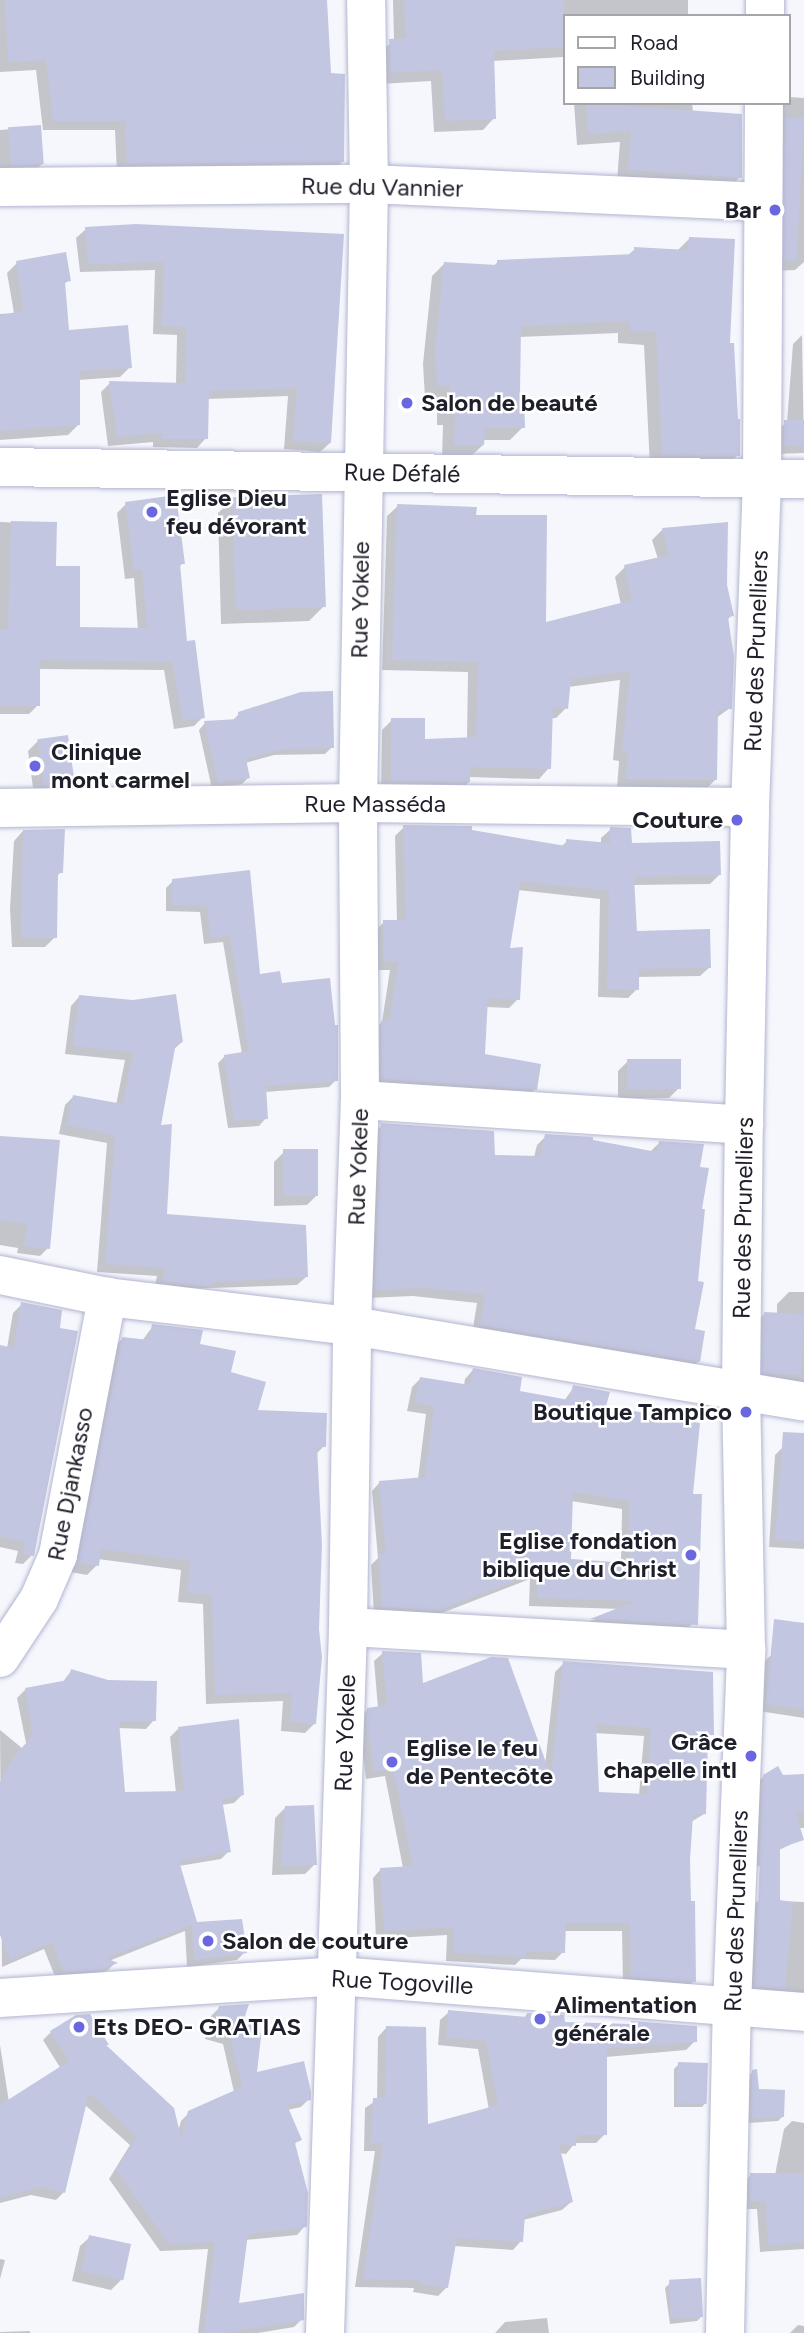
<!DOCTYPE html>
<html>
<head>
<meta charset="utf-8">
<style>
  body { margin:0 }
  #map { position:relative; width:804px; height:2333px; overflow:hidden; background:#f6f7fd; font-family:Figtree,sans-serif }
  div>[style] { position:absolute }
  .shadow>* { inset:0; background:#0003 }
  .building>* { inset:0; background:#c3c6e1; transform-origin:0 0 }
  .roads { filter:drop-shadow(0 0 2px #b2b5d0) drop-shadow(0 0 2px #b2b5d0) }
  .street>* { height:38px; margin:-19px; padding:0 19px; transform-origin:19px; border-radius:19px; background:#fff }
  .secondary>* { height:38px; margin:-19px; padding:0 19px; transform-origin:19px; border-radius:19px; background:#fff }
  .dots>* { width:19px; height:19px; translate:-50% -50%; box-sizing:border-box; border:4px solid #fff; border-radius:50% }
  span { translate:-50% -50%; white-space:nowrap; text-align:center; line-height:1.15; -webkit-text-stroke:5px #fff; paint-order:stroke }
  .street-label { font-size:24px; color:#1e1f2a }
  .poi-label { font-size:24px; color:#1e1f2a; font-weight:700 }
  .right { translate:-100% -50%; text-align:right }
  .left { translate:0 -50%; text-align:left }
  .legend { position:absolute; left:563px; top:14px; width:228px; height:91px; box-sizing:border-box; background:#fff; border:2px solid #a5a5aa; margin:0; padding:9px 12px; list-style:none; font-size:21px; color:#1e1f2a }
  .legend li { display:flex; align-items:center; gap:14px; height:35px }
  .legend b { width:35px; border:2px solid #a5a5aa }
</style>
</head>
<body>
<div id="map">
  <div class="shadow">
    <i style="clip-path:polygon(0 0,325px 0,329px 75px,342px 162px,332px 172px,117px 174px,115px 130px,43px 130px,36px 70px,0 72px)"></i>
    <i style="clip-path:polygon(393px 0,688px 0,688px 16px,564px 16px,564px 57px,493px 61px,494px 118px,483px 130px,434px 132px,431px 81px,380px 84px,378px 52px,394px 41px)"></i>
    <i style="clip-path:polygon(789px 97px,804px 98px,804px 262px,795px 270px,775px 271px,783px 103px,788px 103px)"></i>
    <i style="clip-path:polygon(574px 103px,692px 103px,693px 112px,740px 177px,728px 189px,617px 181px,620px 142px,577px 145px)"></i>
    <i style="clip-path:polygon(39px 127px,42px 164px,32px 174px,0 168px,0 130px)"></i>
    <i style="clip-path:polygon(136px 225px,342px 235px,330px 443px,320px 452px,284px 449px,288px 396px,207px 399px,206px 438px,197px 448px,153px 447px,153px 442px,108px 446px,101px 392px,110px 383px,176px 384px,177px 335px,153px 334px,155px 270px,80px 272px,76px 238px,86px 229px)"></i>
    <i style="clip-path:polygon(690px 238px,728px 345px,738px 455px,725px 468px,650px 467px,644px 345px,618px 343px,618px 333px,519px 337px,518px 396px,523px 427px,510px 440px,483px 440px,483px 445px,470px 457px,442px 457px,443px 425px,437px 425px,437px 398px,425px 398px,423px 364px,432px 276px,444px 264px,492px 267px,498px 262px,627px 256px,635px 249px,677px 251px)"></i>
    <i style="clip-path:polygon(17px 263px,69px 280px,63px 285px,67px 332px,130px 367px,120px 377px,78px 380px,78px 425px,68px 435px,0 440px,0 314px,14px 313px,7px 273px)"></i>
    <i style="clip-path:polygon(802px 335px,804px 453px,776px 454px,776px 431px,787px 422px,793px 344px)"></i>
    <i style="clip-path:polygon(233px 499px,323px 607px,309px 621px,221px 624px,218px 513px)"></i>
    <i style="clip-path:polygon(126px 504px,183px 563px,178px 568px,186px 643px,203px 717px,194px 726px,174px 729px,164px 670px,39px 669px,38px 705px,29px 714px,0 714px,0 522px,56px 524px,54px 568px,78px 629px,138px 630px,134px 578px,125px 579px,117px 513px)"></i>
    <i style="clip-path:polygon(398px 506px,474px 516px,544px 625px,621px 605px,615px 577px,625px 567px,658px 559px,652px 540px,662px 530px,727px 524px,726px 586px,732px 615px,727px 620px,730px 708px,716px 718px,716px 779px,705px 790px,617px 788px,619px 761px,613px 760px,620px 680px,568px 687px,566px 708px,556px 718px,551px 718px,549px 768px,539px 779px,468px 777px,469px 782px,458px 792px,381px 791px,382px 730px,392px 720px,424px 740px,467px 739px,468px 672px,382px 670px,387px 516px)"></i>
    <i style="clip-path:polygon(239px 714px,332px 747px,325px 754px,274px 755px,245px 763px,248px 778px,242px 784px,212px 789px,199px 730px,205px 723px,232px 721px)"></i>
    <i style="clip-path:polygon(38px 741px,73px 784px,64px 794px,34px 795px,28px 751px)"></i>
    <i style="clip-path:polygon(404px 827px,471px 831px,561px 847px,567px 841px,601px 844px,601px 838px,611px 829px,630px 844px,719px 875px,710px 884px,632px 885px,635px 933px,710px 967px,700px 976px,637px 977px,637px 989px,628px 998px,598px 997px,600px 899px,518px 890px,508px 950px,518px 999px,509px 1008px,486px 1007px,483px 1055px,535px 1089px,526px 1098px,373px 1088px,373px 1031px,382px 1022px,390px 970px,375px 970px,375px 931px,384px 922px,397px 922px,395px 836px)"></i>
    <i style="clip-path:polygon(23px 831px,61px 872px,56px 877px,55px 937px,45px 947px,12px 947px,10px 909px,14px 841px)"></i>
    <i style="clip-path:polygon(248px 872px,259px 976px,281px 985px,333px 1027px,336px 1080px,329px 1087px,265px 1092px,266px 1118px,259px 1126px,228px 1128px,218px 1063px,225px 1056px,242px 1054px,223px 942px,204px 944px,200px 912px,166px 911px,166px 888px,173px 881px)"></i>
    <i style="clip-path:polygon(79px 997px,182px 1042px,173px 1050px,159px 1127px,165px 1215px,306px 1277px,297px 1285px,154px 1290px,157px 1276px,97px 1272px,107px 1143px,59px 1134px,65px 1105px,73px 1097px,116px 1105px,125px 1060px,65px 1054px,71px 1006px)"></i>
    <i style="clip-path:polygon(628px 1061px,679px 1088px,669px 1098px,618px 1098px,618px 1071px)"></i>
    <i style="clip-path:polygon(382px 1125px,493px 1157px,534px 1157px,537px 1145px,546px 1136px,650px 1152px,659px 1143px,698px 1168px,700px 1210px,693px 1331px,698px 1362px,689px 1371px,472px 1334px,477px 1303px,413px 1296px,367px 1298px,373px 1134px)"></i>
    <i style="clip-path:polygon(0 1137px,48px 1248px,40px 1256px,17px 1253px,18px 1248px,0 1245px)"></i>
    <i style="clip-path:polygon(284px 1152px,317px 1195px,307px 1205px,274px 1206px,274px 1162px)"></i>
    <i style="clip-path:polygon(789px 1292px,804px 1292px,804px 1390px,752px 1384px,753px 1326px,764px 1314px,777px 1314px,777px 1304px)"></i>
    <i style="clip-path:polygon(22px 1304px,32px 1555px,23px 1564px,15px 1563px,18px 1551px,0 1547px,0 1347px,7px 1348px,13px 1313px)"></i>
    <i style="clip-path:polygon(153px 1326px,198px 1345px,229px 1373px,256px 1412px,324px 1446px,315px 1455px,315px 1723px,305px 1733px,281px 1731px,283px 1701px,206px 1704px,203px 1604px,178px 1602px,181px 1570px,98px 1559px,97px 1565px,87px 1575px,70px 1572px,113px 1348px,122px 1339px,142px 1341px)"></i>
    <i style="clip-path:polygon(evenodd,473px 1370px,518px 1393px,564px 1401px,574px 1387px,604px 1408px,691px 1495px,696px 1620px,688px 1628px,584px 1627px,591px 1621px,621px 1609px,529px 1606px,530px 1579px,429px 1618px,374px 1615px,371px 1565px,378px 1558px,372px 1491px,380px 1482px,418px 1479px,426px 1414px,407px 1411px,412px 1387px,421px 1378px,464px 1386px,465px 1379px,473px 1370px,571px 1501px,622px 1509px,621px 1564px,569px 1561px,571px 1501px)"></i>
    <i style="clip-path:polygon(783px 1447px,804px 1449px,804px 1549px,769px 1547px,775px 1455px)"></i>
    <i style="clip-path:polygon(evenodd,383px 1653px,422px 1686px,545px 1766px,555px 1672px,564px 1663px,713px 1734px,706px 1740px,704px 1814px,691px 1822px,689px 1883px,694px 1981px,686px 1990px,623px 1985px,622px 1931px,564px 1931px,563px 1952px,555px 1960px,521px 1959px,515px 1965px,446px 1961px,447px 1935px,376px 1939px,373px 1878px,381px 1869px,403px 1868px,385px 1776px,366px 1779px,359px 1718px,368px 1709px,378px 1708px,374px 1661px,383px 1653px,594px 1733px,644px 1736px,639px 1795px,597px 1793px,594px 1733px)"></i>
    <i style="clip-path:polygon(804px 1654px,804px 1718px,759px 1711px,762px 1664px,770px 1656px)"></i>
    <i style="clip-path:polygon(71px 1671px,154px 1720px,146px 1729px,118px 1728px,123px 1794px,176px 1793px,170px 1737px,178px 1729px,242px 1795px,234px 1803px,221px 1805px,229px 1851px,221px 1859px,179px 1866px,196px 1924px,245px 1952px,237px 1960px,187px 1967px,185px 1931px,109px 1961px,115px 1963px,108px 1970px,91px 1977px,56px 1979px,44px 1949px,2px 1967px,0 1730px,28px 1753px,17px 1698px,25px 1690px,62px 1683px)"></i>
    <i style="clip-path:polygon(764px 1776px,804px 1776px,804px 1828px,798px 1828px,802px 1839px,779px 1850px,780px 1857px,776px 1861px,756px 1867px,759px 1781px)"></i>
    <i style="clip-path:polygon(285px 1808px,315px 1864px,305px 1874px,272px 1875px,275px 1818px)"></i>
    <i style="clip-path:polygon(759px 1900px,804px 1902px,804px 2000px,748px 1993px,751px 1907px)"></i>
    <i style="clip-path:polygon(220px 2007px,242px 2020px,255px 2074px,309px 2099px,301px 2107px,287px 2110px,299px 2139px,294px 2145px,305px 2226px,297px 2235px,245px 2240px,237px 2306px,302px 2319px,294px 2327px,258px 2333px,198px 2333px,208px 2249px,160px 2251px,109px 2179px,130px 2145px,84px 2104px,64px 2192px,56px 2200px,31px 2195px,0 2203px,0 2045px,9px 2102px,61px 2069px,43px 2040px,51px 2032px,104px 2046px,178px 2132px,181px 2121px,189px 2113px,234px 2092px,223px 2044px,205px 2039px,211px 2016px)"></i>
    <i style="clip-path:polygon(449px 2012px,523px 2019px,527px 2014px,563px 2024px,629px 2025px,632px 2022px,695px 2041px,686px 2050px,606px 2057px,605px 2134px,596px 2143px,575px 2143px,566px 2154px,559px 2153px,571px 2202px,562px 2210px,523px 2220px,521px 2241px,513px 2250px,454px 2246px,447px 2287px,438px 2296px,413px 2292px,414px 2288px,355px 2287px,375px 2151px,364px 2151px,365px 2108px,377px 2100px,378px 2037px,386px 2028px,426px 2126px,489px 2110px,478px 2049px,438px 2045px,440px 2020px)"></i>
    <i style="clip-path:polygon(679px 2064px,706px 2102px,702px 2107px,674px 2107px,674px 2069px)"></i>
    <i style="clip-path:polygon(753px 2071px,757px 2091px,783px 2116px,778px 2121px,748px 2123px,749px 2076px)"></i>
    <i style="clip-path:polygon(792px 2121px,804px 2123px,804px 2249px,760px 2252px,757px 2209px,742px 2209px,742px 2183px,751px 2175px,775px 2175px,784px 2129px)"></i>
    <i style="clip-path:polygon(90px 2237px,121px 2280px,111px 2290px,72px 2281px,80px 2246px)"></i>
    <i style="clip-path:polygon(0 2259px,5px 2260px,0 2279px)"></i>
    <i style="clip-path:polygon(670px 2283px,702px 2316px,697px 2321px,670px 2324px,665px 2288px)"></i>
    <i style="clip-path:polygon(547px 2318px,549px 2333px,495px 2333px,505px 2322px)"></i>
    <i style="clip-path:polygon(798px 2325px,804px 2326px,804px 2333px,790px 2333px)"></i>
    <i style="clip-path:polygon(30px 2331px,30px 2333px,0 2333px,0 2332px)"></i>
  </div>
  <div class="building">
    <i style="clip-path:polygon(5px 0,327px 0,331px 73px,345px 74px,344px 162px,127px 164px,125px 121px,53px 121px,46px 60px,8px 62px)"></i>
    <i style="clip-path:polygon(404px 0,564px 0,564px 47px,494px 51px,496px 119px,445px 121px,442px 70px,391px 73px,389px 39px,406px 38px)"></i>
    <i style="clip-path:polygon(586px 103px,742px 114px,742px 178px,628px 170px,631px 131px,588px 134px)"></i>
    <i style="left:786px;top:117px;width:18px;height:143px;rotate:3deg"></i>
    <i style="left:41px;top:125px;width:39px;height:33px;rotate:86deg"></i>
    <i style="clip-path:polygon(136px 224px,344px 234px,331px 443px,293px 441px,297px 388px,209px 391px,208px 439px,162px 439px,162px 433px,117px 437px,109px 381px,185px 383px,186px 327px,162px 326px,164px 262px,88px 264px,85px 227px)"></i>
    <i style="clip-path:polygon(689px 237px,735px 239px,730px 343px,734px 343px,738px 419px,740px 419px,740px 456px,662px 455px,656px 332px,630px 331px,630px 321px,521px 326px,520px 394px,524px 394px,525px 428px,485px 428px,484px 445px,454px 445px,455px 413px,449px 413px,449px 386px,437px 386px,435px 350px,444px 262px,497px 265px,497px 260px,634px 254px,634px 247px,688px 250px)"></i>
    <i style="clip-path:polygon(66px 252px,71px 281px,65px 282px,69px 330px,128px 325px,132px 368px,80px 371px,80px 425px,0 431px,0 316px,23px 310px,16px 261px)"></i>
    <i style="left:784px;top:420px;width:20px;height:26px"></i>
    <i style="left:322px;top:494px;width:113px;height:90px;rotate:88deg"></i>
    <i style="clip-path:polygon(176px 495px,185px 564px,180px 564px,187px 641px,195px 640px,205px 718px,183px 721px,172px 662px,40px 660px,40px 706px,0 706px,0 629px,8px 629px,11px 521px,57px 522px,56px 566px,80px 566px,80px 627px,147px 628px,142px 570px,134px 571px,125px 502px)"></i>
    <i style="clip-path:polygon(397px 504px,477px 507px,476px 515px,547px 515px,546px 622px,632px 600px,624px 565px,669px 555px,662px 528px,728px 522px,727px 585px,734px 616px,728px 617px,734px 657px,732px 709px,718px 709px,717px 780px,626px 779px,628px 751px,622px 751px,630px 671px,571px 679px,568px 709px,553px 707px,551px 769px,470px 767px,470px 782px,391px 781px,391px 718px,425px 718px,425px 739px,476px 737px,478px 662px,392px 660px)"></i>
    <i style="clip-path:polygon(333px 691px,334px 748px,282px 749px,246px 759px,250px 778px,218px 783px,204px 721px,238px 719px,238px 712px,301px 692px)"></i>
    <i style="left:68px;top:735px;width:50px;height:31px;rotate:82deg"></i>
    <i style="clip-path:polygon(403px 825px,472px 826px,472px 830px,566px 846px,566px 839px,610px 843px,610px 827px,631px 828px,632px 843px,720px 841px,721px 875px,634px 877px,637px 931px,710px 929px,711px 968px,639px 969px,639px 990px,607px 989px,609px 891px,521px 881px,510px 948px,523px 947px,520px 1000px,488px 998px,485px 1054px,541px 1064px,537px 1090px,382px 1079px,381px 1021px,390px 1020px,398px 962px,383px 962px,383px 920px,406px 920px)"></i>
    <i style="clip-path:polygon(65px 829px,63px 873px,58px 873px,57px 938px,21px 938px,23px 830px)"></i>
    <i style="clip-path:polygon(250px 870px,260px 974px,280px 971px,282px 983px,330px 978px,335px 1025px,338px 1025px,338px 1081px,266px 1086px,268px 1119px,234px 1121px,224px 1055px,249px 1051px,230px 936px,210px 938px,207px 905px,172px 905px,172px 879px)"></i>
    <i style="clip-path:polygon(176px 994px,183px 1042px,176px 1043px,161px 1125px,172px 1124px,167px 1214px,306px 1225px,308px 1277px,212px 1282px,211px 1287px,162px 1281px,165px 1268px,105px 1264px,115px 1135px,66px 1125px,73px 1095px,123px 1104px,133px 1052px,73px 1046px,79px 995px,133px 1000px)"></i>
    <i style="left:627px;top:1059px;width:54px;height:30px"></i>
    <i style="clip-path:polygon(381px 1123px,494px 1131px,495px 1155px,540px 1156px,545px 1134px,593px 1137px,593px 1140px,657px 1152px,659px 1141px,704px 1144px,700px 1167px,709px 1168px,702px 1209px,705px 1209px,698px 1281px,704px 1282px,695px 1329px,705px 1331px,700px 1362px,480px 1325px,485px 1294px,423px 1288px,375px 1290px)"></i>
    <i style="clip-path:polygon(0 1136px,60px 1140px,50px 1249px,24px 1246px,27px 1224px,0 1220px)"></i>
    <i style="left:318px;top:1149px;width:47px;height:35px;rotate:90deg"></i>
    <i style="clip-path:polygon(21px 1302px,62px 1310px,60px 1328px,78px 1331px,34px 1556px,23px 1554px,26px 1542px,0 1537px,0 1345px,14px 1348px)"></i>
    <i style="left:764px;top:1312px;width:40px;height:61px;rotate:3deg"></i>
    <i style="clip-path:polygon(152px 1324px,203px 1330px,200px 1344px,236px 1351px,231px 1372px,266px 1382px,258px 1410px,327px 1413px,326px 1447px,317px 1447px,322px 1545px,319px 1629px,322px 1657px,316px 1724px,290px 1722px,292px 1693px,215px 1695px,212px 1595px,187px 1593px,190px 1561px,101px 1549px,99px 1566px,78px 1563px,122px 1337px,149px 1340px)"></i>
    <i style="clip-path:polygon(evenodd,473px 1368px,522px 1377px,520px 1391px,569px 1400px,573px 1385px,610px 1392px,606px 1406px,700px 1423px,693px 1494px,702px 1494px,698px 1625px,590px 1619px,636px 1601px,537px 1598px,538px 1572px,439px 1610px,382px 1607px,379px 1554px,386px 1554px,379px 1481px,425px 1477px,434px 1406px,415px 1403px,420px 1377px,470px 1385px,473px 1368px,573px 1492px,629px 1501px,629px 1563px,571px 1559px,573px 1492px)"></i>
    <i style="clip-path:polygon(783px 1432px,804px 1433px,804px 1542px,775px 1540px)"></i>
    <i style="clip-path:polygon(774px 1619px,804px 1623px,804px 1710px,766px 1704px)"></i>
    <i style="clip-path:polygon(evenodd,382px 1651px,421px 1653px,423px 1683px,491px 1657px,508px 1658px,551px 1776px,563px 1661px,713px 1672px,714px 1735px,708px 1735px,706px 1814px,693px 1815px,690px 1860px,691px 1901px,695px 1901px,696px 1982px,631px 1977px,630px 1923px,566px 1923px,565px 1953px,526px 1951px,526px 1957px,454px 1953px,454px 1927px,384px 1931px,380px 1868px,413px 1866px,393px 1768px,374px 1772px,367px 1723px,367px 1708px,387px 1705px,382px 1651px,596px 1724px,651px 1728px,647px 1794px,599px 1792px,596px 1724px)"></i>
    <i style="clip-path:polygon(71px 1669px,108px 1680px,157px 1681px,156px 1721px,119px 1721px,125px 1792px,184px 1791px,178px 1727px,239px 1719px,244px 1795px,222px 1799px,231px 1852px,179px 1861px,197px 1922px,242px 1919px,247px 1953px,194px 1960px,192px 1925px,106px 1958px,118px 1963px,100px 1970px,63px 1972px,52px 1942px,10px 1960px,0 1935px,0 1782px,13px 1758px,33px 1735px,25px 1688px,68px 1680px)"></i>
    <i style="clip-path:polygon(778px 1766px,783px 1775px,804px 1774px,804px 1811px,796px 1814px,804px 1840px,780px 1848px,780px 1900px,793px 1902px,785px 1989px,755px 1986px,763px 1775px)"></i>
    <i style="clip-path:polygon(314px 1805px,317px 1865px,281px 1866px,285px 1806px)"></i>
    <i style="clip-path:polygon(249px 2004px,244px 2019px,258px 2020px,261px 2037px,257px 2072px,304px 2061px,311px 2092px,311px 2100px,287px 2105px,302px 2140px,295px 2143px,308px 2193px,307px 2227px,248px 2234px,239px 2303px,304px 2293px,304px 2320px,223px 2333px,204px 2333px,215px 2242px,169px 2244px,116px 2170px,137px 2137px,89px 2093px,65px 2193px,41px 2187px,0 2198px,0 2105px,69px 2061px,50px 2031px,76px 2015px,90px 2014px,109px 2045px,106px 2045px,174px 2108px,181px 2137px,188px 2111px,242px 2087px,230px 2036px,212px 2031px,219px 2006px)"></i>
    <i style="clip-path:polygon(448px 2010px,527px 2017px,527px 2013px,564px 2015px,565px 2022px,631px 2024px,631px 2021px,697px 2026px,697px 2042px,607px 2049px,607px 2135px,577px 2135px,576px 2146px,559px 2144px,573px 2202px,525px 2215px,523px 2242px,457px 2238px,448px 2288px,420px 2284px,421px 2280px,363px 2279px,383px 2143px,371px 2143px,373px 2098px,385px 2098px,386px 2026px,426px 2027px,428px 2124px,498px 2105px,486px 2041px,446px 2037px)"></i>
    <i style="left:678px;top:2062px;width:30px;height:41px;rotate:2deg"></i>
    <i style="clip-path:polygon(757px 2069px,759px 2089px,785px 2090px,784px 2117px,751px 2119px,752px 2070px)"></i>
    <i style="clip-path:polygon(750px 2173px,804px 2173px,804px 2242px,768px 2245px,765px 2201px,750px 2201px)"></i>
    <i style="left:89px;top:2235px;width:43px;height:37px;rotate:12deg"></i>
    <i style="left:701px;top:2278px;width:39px;height:32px;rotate:87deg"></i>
  </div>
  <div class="roads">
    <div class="street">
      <i style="left:765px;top:16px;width:16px;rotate:-90deg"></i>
      <i style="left:0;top:187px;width:369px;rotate:-0.5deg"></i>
      <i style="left:369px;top:184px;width:394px;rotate:2.6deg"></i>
      <i style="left:0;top:808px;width:358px;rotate:-0.8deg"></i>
      <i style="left:358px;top:803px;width:392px;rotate:0.6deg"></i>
      <i style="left:360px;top:1100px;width:385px;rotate:3.7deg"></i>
      <i style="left:0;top:1275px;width:109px;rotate:11.6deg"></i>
      <i style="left:107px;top:1297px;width:247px;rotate:6.8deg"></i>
      <i style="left:352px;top:1326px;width:458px;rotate:9.5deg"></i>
      <i style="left:348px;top:1627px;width:399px;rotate:3.3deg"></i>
      <i style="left:0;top:1658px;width:71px;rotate:-56.5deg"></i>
      <i style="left:39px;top:1599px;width:48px;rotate:-66.6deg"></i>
      <i style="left:58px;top:1555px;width:263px;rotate:-79.2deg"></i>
      <i style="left:0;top:1998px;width:338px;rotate:-3.7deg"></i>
      <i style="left:337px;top:1976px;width:468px;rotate:4.4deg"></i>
      <i style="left:325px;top:2333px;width:706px;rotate:-88.13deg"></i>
      <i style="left:348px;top:1627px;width:301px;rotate:-89.2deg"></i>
      <i style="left:352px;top:1326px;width:226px;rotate:-88deg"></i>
      <i style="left:360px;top:1100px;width:297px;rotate:-90.4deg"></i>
      <i style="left:358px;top:803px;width:619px;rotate:-88.98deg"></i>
      <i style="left:369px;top:184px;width:184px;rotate:-90.9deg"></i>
      <i style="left:725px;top:2333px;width:328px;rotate:-88.8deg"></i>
      <i style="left:732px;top:2005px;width:355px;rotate:-87.7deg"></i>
      <i style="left:746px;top:1650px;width:258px;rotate:-91.1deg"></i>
      <i style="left:741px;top:1392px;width:267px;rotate:-89.4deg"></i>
      <i style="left:744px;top:1125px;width:318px;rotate:-88.9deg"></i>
      <i style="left:750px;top:807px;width:328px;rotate:-87.9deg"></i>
      <i style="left:762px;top:479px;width:376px;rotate:-89.7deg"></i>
    </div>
    <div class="secondary">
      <i style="left:0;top:467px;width:804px;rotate:0.86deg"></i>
    </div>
  </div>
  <div class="dots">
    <i style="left:775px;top:210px;background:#6a66e0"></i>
    <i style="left:407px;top:403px;background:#6a66e0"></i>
    <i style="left:152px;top:512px;background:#6a66e0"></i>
    <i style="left:35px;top:766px;background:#6a66e0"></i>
    <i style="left:737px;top:820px;background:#6a66e0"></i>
    <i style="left:746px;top:1412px;background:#6a66e0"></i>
    <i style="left:691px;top:1555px;background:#6a66e0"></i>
    <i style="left:751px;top:1756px;background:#6a66e0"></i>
    <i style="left:392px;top:1762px;background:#6a66e0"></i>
    <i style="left:208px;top:1941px;background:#6a66e0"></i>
    <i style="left:540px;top:2019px;background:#6a66e0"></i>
    <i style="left:79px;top:2027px;background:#6a66e0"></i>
  </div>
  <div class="street-label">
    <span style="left:382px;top:187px;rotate:1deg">Rue du Vannier</span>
    <span style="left:402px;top:473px;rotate:1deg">Rue Défalé</span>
    <span style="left:360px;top:600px;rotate:-89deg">Rue Yokele</span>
    <span style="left:756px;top:651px;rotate:-88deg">Rue des Prunelliers</span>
    <span style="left:375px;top:804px">Rue Masséda</span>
    <span style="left:358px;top:1167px;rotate:-88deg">Rue Yokele</span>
    <span style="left:743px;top:1218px;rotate:-89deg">Rue des Prunelliers</span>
    <span style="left:70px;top:1484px;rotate:-79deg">Rue Djankasso</span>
    <span style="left:345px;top:1733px;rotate:-88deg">Rue Yokele</span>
    <span style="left:736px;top:1911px;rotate:-88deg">Rue des Prunelliers</span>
    <span style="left:402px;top:1982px;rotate:3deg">Rue Togoville</span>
  </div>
  <div class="poi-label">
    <span class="right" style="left:761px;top:210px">Bar</span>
    <span class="left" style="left:421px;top:403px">Salon de beauté</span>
    <span class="left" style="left:166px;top:512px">Eglise Dieu<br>feu dévorant</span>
    <span class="left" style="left:51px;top:766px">Clinique<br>mont carmel</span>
    <span class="right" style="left:723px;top:820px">Couture</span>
    <span class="right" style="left:732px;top:1412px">Boutique Tampico</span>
    <span class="right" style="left:677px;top:1555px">Eglise fondation<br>biblique du Christ</span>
    <span class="right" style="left:737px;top:1756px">Grâce<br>chapelle intl</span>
    <span class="left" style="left:406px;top:1762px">Eglise le feu<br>de Pentecôte</span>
    <span class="left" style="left:222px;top:1941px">Salon de couture</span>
    <span class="left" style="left:554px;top:2019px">Alimentation<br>générale</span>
    <span class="left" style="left:93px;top:2027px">Ets DEO- GRATIAS</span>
  </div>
  <ul class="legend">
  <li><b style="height:9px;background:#fff"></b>Road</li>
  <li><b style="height:19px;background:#c3c6e1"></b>Building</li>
  </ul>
</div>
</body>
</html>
